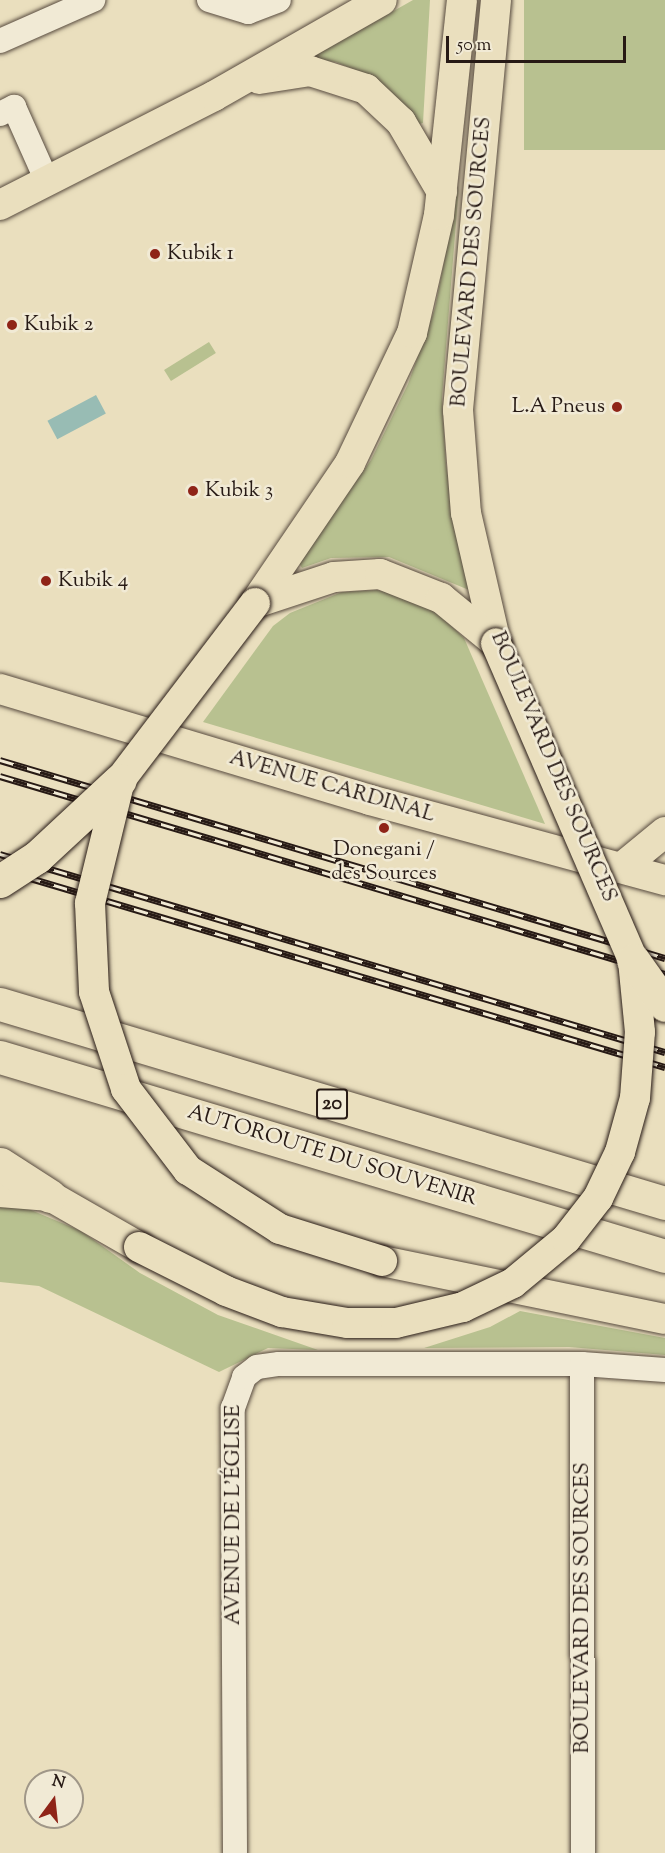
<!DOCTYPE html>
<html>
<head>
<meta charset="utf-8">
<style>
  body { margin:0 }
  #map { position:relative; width:665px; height:1853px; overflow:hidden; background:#eadfbe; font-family:"Sorts Mill Goudy",serif }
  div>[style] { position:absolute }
  .green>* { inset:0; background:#b8c190; transform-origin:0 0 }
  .water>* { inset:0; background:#98bcb4; transform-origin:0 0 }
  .roads { filter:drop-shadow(0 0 2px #584b3f) drop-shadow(0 0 2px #584b3f) }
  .minor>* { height:24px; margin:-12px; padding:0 12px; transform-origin:12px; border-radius:12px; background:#f1ead5 }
  .major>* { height:30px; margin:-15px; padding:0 15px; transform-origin:15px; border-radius:15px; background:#eadfbe }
  .highway>* { height:33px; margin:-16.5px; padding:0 16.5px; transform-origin:16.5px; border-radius:16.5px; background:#eadfbe }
  .rail>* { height:7px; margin-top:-3.5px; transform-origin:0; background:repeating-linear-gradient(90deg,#f1ead5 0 14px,#271a15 0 28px); box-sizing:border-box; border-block:2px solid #271a15 }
  .bridges { filter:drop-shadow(0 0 2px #271a15) drop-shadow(0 0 2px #271a15) }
  .major-bridge>* { height:30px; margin:-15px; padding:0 15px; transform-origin:15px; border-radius:15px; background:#eadfbe }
  .highway-bridge>* { height:33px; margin:-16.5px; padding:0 16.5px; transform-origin:16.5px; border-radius:16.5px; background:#eadfbe }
  .dots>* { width:16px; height:16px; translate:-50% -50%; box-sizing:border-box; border:3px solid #f1ead5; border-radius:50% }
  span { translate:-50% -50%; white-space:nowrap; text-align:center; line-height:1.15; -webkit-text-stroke:5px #f1ead5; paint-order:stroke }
  .shield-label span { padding:2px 4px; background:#f1ead5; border:2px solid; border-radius:4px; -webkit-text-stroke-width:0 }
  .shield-label { font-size:20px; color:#271a15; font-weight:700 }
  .poi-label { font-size:21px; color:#271a15 }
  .left { translate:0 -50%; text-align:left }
  .right { translate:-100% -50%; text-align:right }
  .street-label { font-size:21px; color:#271a15 }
  .north { position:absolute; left:24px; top:1769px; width:60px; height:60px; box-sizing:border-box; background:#f1ead5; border:2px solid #a09788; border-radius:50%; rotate:15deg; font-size:16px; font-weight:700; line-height:24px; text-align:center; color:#271a15 }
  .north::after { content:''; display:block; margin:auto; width:21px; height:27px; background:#8f2418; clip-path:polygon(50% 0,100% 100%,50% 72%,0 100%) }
  .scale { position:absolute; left:446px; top:36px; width:180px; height:27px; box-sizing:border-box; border:3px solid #271a15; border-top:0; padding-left:8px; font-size:18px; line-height:21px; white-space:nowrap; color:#271a15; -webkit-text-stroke:4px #f1ead5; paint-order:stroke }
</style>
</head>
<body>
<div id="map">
  <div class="green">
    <i style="clip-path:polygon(413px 0,430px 0,423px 123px,419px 124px,376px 79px,336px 62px,309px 59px)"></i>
    <i style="left:524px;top:0;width:141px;height:150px"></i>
    <i style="clip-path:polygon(459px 185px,442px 397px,446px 465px,469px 590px,389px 557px,331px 558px,302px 568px,299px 563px,371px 460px,408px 384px,435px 308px)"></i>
    <i style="left:209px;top:342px;width:13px;height:53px;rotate:58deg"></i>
    <i style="clip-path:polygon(377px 590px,408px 597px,438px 613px,464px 638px,545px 824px,203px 722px,273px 626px,290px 613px,342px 592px)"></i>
    <i style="clip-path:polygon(19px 1205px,81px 1231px,140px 1273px,218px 1315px,318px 1350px,268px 1348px,219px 1372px,39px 1286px,0 1282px,0 1206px)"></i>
    <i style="clip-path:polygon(520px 1311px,665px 1338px,665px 1355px,569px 1347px,424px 1348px,490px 1327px)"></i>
  </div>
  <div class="water">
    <i style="left:96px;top:395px;width:21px;height:55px;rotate:62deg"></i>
  </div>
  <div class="roads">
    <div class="minor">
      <i style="left:209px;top:0;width:41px;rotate:17.1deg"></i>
      <i style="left:248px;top:12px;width:33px;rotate:-21deg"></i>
      <i style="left:0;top:41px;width:102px;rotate:-23.8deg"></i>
      <i style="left:0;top:114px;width:16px;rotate:-27deg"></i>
      <i style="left:14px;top:107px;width:81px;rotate:66deg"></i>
      <i style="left:582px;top:1364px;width:489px;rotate:89.9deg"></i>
      <i style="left:235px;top:1853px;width:445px;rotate:-90.3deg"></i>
      <i style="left:233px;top:1408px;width:33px;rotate:-70deg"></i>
      <i style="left:244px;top:1377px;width:16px;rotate:-38deg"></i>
      <i style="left:257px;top:1367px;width:22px;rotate:-8deg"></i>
      <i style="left:279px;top:1364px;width:303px"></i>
      <i style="left:582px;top:1364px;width:83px;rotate:4.1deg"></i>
    </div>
    <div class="major">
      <i style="left:496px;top:0;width:412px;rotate:95.3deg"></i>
      <i style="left:458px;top:410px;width:103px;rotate:85.6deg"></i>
      <i style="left:466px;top:513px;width:133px;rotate:77deg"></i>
      <i style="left:259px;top:79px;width:52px;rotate:-8.9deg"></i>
      <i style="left:310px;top:71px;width:59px;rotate:17.8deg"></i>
      <i style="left:366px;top:89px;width:48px;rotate:43.3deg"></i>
      <i style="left:401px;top:122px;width:81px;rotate:59.6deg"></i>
      <i style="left:0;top:205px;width:240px;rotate:-27deg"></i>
      <i style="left:214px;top:96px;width:193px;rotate:-29.7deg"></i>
      <i style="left:255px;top:603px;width:169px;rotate:-55.8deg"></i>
      <i style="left:350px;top:463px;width:144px;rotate:-64.5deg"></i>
      <i style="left:412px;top:333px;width:121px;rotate:-77.1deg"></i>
      <i style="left:439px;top:215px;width:216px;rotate:-83.9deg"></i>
      <i style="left:255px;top:603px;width:83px;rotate:-18.2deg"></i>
      <i style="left:334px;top:577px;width:46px;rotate:-3.7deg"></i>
      <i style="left:380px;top:574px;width:66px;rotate:21.5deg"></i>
      <i style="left:441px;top:598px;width:71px;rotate:39.3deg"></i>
      <i style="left:0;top:689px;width:386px;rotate:16.7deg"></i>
      <i style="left:370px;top:800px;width:306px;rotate:15.2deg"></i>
      <i style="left:621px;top:868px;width:57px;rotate:-39.3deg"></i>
      <i style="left:0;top:1192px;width:50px;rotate:4.6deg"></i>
      <i style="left:50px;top:1196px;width:103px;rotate:29.8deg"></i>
      <i style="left:382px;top:1261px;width:289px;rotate:11.6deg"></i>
    </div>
    <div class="highway">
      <i style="left:0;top:1004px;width:694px;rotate:16.66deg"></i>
      <i style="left:0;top:1057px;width:694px;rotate:16.66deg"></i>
      <i style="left:0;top:1164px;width:59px;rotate:32.6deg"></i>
    </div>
  </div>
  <div class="rail">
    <i style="left:0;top:760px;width:694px;rotate:16.58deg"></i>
    <i style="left:0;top:776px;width:694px;rotate:16.58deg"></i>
    <i style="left:0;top:854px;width:694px;rotate:16.58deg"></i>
    <i style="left:0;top:869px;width:694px;rotate:16.58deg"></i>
  </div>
  <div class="bridges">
    <div class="major-bridge">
      <i style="left:255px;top:603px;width:223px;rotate:127.3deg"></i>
      <i style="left:120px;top:780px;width:127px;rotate:103.7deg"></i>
      <i style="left:90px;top:903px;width:89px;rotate:87.4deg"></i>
      <i style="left:94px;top:992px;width:102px;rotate:71.7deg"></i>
      <i style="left:126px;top:1089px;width:102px;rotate:52.6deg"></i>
      <i style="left:188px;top:1170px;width:109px;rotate:32.7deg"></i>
      <i style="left:280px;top:1229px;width:107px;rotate:17.4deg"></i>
      <i style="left:139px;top:1247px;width:97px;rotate:26.8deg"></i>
      <i style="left:226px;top:1291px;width:60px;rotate:20.6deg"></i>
      <i style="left:282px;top:1312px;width:66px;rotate:9.6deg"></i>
      <i style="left:347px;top:1323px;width:49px"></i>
      <i style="left:396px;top:1323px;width:69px;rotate:-13.4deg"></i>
      <i style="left:463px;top:1307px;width:55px;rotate:-25.6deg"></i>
      <i style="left:513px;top:1283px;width:69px;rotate:-39.7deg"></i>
      <i style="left:566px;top:1239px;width:52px;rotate:-52deg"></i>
      <i style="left:598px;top:1198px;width:51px;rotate:-64.4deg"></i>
      <i style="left:620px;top:1152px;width:56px;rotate:-74.5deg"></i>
      <i style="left:635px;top:1098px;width:66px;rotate:-85.7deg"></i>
      <i style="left:640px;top:1032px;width:72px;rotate:-95.6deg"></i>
      <i style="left:633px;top:960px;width:345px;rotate:-113.4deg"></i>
    </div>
    <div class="highway-bridge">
      <i style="left:0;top:881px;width:44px;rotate:-33deg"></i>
      <i style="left:37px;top:857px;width:113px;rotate:-42.9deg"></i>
      <i style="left:633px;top:960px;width:55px;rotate:54.6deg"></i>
    </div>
  </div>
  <div class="dots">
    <i style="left:155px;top:254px;background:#8f2418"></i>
    <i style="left:12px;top:325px;background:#8f2418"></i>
    <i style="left:617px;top:407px;background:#8f2418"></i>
    <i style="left:193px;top:491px;background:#8f2418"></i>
    <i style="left:46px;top:581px;background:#8f2418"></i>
    <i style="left:384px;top:828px;background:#8f2418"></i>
  </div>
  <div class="shield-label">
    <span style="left:332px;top:1104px">20</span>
  </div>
  <div class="poi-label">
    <span class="left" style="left:167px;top:254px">Kubik 1</span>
    <span class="left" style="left:24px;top:325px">Kubik 2</span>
    <span class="right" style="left:605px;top:407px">L.A Pneus</span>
    <span class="left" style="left:205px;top:491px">Kubik 3</span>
    <span class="left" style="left:58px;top:581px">Kubik 4</span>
    <span style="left:384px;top:862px">Donegani /<br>des Sources</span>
  </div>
  <div class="street-label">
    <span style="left:472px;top:262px;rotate:-85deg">BOULEVARD DES SOURCES</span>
    <span style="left:553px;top:767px;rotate:67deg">BOULEVARD DES SOURCES</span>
    <span style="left:332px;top:787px;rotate:16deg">AVENUE CARDINAL</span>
    <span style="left:332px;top:1156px;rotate:17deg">AUTOROUTE DU SOUVENIR</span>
    <span style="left:234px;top:1515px;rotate:-90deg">AVENUE DE L'ÉGLISE</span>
    <span style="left:583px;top:1608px;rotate:-90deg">BOULEVARD DES SOURCES</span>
  </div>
  <div class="north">N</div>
  <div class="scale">50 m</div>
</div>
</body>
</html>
